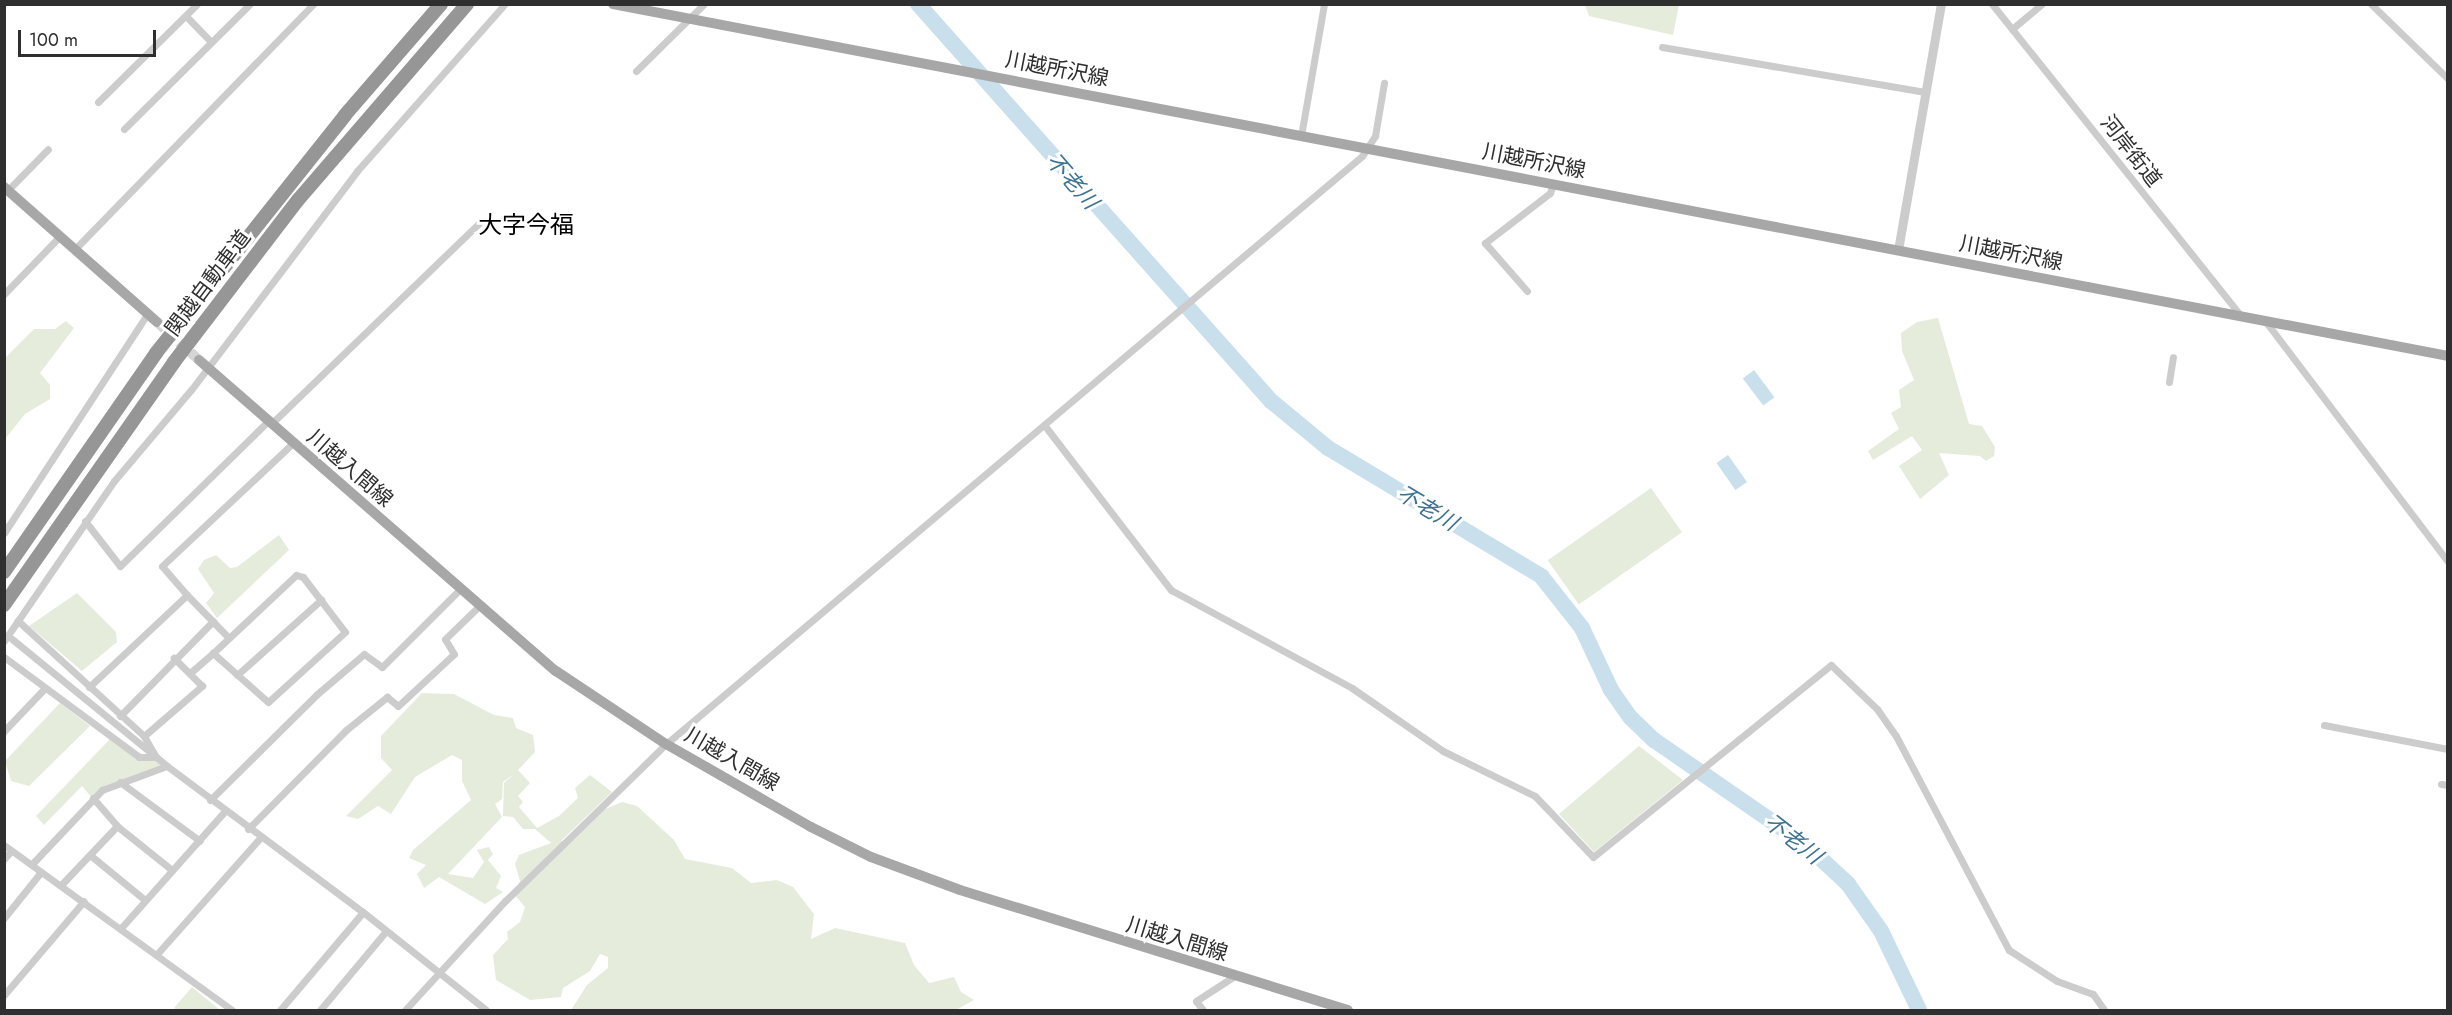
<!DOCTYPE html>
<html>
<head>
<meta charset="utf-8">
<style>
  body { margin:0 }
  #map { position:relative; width:2452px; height:1015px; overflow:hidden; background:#fff; font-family:Jost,"Noto Sans JP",sans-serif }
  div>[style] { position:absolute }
  .green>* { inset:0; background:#e5ecdc; transform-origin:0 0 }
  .water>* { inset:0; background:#c9dfec; transform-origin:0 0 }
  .river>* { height:16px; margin:-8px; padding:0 8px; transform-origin:8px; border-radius:8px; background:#c9dfec }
  .primary-tunnel>* { height:10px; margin-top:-5px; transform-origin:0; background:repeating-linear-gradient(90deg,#d5d5d5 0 10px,transparent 0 15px) }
  .minor>* { height:7px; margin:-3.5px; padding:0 3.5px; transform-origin:3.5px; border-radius:3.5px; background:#ccc }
  .tertiary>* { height:9px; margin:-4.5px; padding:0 4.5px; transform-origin:4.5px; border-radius:4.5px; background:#ccc }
  .primary>* { height:10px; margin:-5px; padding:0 5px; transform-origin:5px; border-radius:5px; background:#a7a7a7 }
  .motorway>* { height:14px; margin:-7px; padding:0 7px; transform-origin:7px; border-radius:7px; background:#969696 }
  span { translate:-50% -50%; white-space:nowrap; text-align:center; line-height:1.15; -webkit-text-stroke:6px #fff; paint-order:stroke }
  .street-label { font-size:21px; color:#2f2f2f }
  .water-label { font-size:22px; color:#3c7391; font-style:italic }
  .quarter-label { font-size:24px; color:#000 }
  .frame { position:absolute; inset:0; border:6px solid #2f2f2f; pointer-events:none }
  .scale { position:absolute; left:18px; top:30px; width:138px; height:27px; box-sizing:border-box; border:3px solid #2f2f2f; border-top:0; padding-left:8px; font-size:18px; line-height:21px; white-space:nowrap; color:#2f2f2f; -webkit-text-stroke:4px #fff; paint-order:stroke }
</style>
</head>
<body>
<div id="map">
  <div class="green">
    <i style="clip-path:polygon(1585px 5px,1585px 4px,1679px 5px,1673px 35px,1589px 16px)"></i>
    <i style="clip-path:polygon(1938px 318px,1969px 424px,1982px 426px,1995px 447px,1994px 456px,1986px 461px,1980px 456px,1939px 453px,1949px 475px,1920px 499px,1899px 466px,1922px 450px,1912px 436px,1873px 460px,1868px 451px,1899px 429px,1891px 413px,1901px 407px,1899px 390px,1914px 380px,1902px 351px,1901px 333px,1917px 322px)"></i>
    <i style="clip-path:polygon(66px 321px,74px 328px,40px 373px,50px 385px,50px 399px,25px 414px,5px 439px,5px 358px,34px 329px,55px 329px)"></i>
    <i style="left:1651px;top:488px;width:54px;height:126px;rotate:55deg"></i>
    <i style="clip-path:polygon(279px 535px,289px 550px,217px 618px,206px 603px,214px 593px,198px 569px,204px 560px,216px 555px,230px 568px,237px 567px)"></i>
    <i style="clip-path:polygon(77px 593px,116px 632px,117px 642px,82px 671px,29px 626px)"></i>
    <i style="clip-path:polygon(422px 693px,454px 694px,494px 715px,513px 718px,516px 728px,533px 735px,535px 752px,518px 770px,530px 783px,518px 796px,523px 802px,519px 807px,537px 828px,559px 816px,578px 798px,575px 788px,590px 775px,612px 792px,561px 841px,570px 840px,603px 810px,622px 802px,637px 806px,674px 840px,685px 859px,732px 868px,751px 883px,777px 880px,793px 887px,814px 914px,811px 939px,835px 928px,905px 943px,914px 965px,929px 983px,954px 977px,961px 992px,974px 1000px,956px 1010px,571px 1010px,587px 985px,608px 968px,608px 957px,600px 954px,590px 971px,563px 988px,561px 997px,530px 1000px,496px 980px,493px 955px,508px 939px,507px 932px,520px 922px,525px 907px,514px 894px,520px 881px,515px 864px,519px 855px,551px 843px,535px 829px,523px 829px,513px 817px,503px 816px,504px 783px,514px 774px,503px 782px,502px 799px,495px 804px,502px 817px,448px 874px,473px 878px,484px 862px,477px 850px,489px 847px,493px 854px,488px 860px,501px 876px,496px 888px,503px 892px,485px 904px,439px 877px,424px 888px,417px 874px,426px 865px,409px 858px,413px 850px,471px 800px,462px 781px,462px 760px,452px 755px,415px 777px,391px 814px,378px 806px,358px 819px,346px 816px,392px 770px,381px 758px,381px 736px)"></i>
    <i style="clip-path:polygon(60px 703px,90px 726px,29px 786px,11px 781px,5px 761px)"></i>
    <i style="clip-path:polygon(111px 738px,139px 757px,156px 757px,166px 766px,92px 798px,82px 786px,44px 825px,36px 816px)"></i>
    <i style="clip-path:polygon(1639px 746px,1683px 780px,1594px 852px,1559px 814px)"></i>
    <i style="clip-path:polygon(192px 987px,220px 1010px,177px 1010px,174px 1008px)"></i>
  </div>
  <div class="water">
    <i style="left:1754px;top:370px;width:34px;height:14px;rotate:53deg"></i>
    <i style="left:1728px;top:455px;width:33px;height:14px;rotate:55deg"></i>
  </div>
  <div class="river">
    <i style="left:918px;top:4px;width:531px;rotate:48.36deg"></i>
    <i style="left:1271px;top:401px;width:74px;rotate:39.5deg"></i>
    <i style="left:1328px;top:448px;width:249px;rotate:31deg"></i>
    <i style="left:1541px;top:576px;width:66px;rotate:51.7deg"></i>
    <i style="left:1582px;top:628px;width:68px;rotate:64.9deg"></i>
    <i style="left:1611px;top:690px;width:33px;rotate:55deg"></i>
    <i style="left:1630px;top:717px;width:33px;rotate:44deg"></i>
    <i style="left:1654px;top:740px;width:183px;rotate:34.6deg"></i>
    <i style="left:1805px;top:844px;width:59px;rotate:42.9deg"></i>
    <i style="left:1848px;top:884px;width:57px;rotate:54.9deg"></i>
    <i style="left:1881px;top:931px;width:88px;rotate:64.3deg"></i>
  </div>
  <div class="primary-tunnel">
    <i style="left:157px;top:322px;width:57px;rotate:42.1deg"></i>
  </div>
  <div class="minor">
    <i style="left:1992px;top:4px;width:399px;rotate:51.4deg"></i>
    <i style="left:2371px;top:4px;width:107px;rotate:44.2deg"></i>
    <i style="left:186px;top:16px;width:36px;rotate:46deg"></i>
    <i style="left:2012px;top:29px;width:39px;rotate:-40deg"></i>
    <i style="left:1662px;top:47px;width:267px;rotate:9.7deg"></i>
    <i style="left:636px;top:71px;width:95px;rotate:-44.6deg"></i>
    <i style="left:98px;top:102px;width:139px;rotate:-44.7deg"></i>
    <i style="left:124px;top:129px;width:177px;rotate:-44.8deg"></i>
    <i style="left:1301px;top:136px;width:134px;rotate:-80.1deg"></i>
    <i style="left:8px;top:190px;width:57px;rotate:-45.7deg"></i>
    <i style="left:75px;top:249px;width:342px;rotate:-45.8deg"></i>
    <i style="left:1527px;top:291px;width:64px;rotate:-131.2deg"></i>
    <i style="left:1485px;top:243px;width:82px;rotate:-37.6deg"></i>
    <i style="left:1550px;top:193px;width:9px;rotate:-72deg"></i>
    <i style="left:4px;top:294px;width:81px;rotate:-46deg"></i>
    <i style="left:2266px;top:322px;width:301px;rotate:52.8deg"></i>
    <i style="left:2169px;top:382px;width:25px;rotate:-81deg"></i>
    <i style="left:272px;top:423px;width:288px;rotate:-44deg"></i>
    <i style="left:1045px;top:426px;width:207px;rotate:52.5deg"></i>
    <i style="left:1171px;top:590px;width:206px;rotate:28.4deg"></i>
    <i style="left:1352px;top:688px;width:111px;rotate:34.7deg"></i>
    <i style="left:1443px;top:751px;width:102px;rotate:26.1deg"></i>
    <i style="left:1535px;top:796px;width:84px;rotate:46.4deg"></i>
    <i style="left:1593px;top:857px;width:306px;rotate:-38.9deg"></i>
    <i style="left:1831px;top:665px;width:64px;rotate:43.7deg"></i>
    <i style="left:1877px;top:709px;width:33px;rotate:55deg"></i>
    <i style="left:1896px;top:736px;width:242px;rotate:62.2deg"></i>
    <i style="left:2009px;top:950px;width:57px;rotate:32.9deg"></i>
    <i style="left:2057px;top:981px;width:38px;rotate:20deg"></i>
    <i style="left:2093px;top:994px;width:19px;rotate:55deg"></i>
    <i style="left:85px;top:521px;width:57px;rotate:52.1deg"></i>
    <i style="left:120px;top:566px;width:209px;rotate:-44.4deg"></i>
    <i style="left:4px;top:533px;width:263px;rotate:-56.8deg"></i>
    <i style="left:296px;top:575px;width:7px;rotate:16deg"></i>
    <i style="left:303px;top:577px;width:69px;rotate:52.6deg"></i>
    <i style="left:345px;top:632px;width:104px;rotate:137.7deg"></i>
    <i style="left:268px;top:702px;width:74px;rotate:-138.3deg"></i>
    <i style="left:213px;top:653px;width:114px;rotate:-43.2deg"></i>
    <i style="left:187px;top:595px;width:60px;rotate:45.7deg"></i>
    <i style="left:12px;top:639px;width:200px;rotate:39.3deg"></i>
    <i style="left:167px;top:766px;width:244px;rotate:36.7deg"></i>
    <i style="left:363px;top:912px;width:157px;rotate:38.5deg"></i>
    <i style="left:4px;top:641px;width:194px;rotate:-55.5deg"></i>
    <i style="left:114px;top:481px;width:119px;rotate:-49.8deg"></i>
    <i style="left:191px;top:390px;width:275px;rotate:-52.8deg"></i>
    <i style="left:357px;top:171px;width:223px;rotate:-48.5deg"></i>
    <i style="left:4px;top:657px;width:168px;rotate:36.5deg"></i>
    <i style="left:139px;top:757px;width:17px"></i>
    <i style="left:156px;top:757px;width:24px;rotate:-120deg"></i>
    <i style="left:144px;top:736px;width:171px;rotate:-137.6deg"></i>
    <i style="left:190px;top:673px;width:30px;rotate:-41deg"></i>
    <i style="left:237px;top:675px;width:113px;rotate:-41.8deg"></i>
    <i style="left:89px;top:687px;width:134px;rotate:-43.2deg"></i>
    <i style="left:187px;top:595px;width:38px;rotate:-131deg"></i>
    <i style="left:162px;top:566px;width:180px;rotate:-43.2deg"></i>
    <i style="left:120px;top:716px;width:133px;rotate:-45.6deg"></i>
    <i style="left:2324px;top:725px;width:126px;rotate:11deg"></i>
    <i style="left:4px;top:731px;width:59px;rotate:-46.4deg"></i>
    <i style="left:144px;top:736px;width:77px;rotate:-40.8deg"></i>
    <i style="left:202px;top:686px;width:40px;rotate:-135deg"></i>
    <i style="left:120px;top:782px;width:99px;rotate:36.4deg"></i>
    <i style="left:2441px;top:784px;width:7px;rotate:8deg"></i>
    <i style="left:93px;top:798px;width:37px;rotate:49deg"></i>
    <i style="left:210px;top:800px;width:149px;rotate:-44.7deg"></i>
    <i style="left:316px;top:695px;width:63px;rotate:-40.5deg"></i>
    <i style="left:364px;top:654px;width:22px;rotate:36deg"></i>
    <i style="left:382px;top:667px;width:109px;rotate:-45deg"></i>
    <i style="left:248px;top:829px;width:139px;rotate:-45.3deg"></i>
    <i style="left:346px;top:730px;width:53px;rotate:-38.8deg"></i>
    <i style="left:387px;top:697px;width:14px;rotate:39deg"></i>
    <i style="left:398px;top:706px;width:76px;rotate:-42.9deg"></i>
    <i style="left:454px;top:654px;width:17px;rotate:-121deg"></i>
    <i style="left:445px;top:639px;width:46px;rotate:-44.1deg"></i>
    <i style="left:4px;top:845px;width:281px;rotate:35.9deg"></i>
    <i style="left:90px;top:855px;width:71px;rotate:39.3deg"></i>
    <i style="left:4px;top:859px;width:11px;rotate:-49deg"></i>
    <i style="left:32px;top:864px;width:102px;rotate:-46.6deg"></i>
    <i style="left:102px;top:790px;width:69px;rotate:-20.3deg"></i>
    <i style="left:61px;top:885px;width:81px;rotate:-46.5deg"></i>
    <i style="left:117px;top:826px;width:70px;rotate:38.7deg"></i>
    <i style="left:4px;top:918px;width:59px;rotate:-51.2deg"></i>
    <i style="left:121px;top:928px;width:157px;rotate:-48.4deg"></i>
    <i style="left:157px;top:954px;width:155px;rotate:-48.4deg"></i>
    <i style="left:4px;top:995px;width:123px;rotate:-49.6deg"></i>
    <i style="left:280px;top:1010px;width:128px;rotate:-49.7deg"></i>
    <i style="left:320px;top:1010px;width:103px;rotate:-50.1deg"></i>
    <i style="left:405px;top:1010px;width:148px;rotate:-47.5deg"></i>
    <i style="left:505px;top:901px;width:225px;rotate:-44.3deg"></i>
    <i style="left:666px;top:744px;width:911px;rotate:-40.19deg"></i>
    <i style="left:1362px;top:156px;width:24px;rotate:-57deg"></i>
    <i style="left:1375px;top:136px;width:54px;rotate:-80.4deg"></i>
    <i style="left:1203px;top:1010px;width:11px;rotate:-128deg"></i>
    <i style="left:1196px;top:1001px;width:44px;rotate:-33deg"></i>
  </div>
  <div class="tertiary">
    <i style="left:1898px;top:250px;width:250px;rotate:-80.1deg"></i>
  </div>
  <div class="primary">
    <i style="left:613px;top:4px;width:1868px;rotate:10.86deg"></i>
    <i style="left:4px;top:187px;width:204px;rotate:41.4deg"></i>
    <i style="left:199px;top:360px;width:473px;rotate:41.1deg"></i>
    <i style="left:556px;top:671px;width:132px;rotate:33.6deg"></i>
    <i style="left:666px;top:744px;width:167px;rotate:29.8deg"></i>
    <i style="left:811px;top:827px;width:67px;rotate:26.6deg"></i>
    <i style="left:871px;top:857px;width:95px;rotate:20.3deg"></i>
    <i style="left:960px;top:890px;width:406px;rotate:17.2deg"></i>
  </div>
  <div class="motorway">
    <i style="left:4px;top:572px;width:267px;rotate:-55.2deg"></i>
    <i style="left:156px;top:353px;width:304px;rotate:-51.5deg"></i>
    <i style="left:345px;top:115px;width:147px;rotate:-49.1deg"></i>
    <i style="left:4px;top:605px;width:297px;rotate:-55deg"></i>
    <i style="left:174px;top:362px;width:204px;rotate:-52.6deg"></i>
    <i style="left:298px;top:200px;width:259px;rotate:-49.2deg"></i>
  </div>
  <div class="street-label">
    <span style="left:1057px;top:69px;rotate:11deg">川越所沢線</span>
    <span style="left:2131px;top:151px;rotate:52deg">河岸街道</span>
    <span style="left:1534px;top:161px;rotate:11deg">川越所沢線</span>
    <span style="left:2011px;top:253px;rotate:11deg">川越所沢線</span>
    <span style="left:208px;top:283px;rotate:-53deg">関越自動車道</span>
    <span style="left:350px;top:468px;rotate:41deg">川越入間線</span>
    <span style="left:732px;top:759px;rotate:30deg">川越入間線</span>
    <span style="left:1177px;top:939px;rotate:17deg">川越入間線</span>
  </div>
  <div class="water-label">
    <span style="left:1072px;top:181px;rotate:49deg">不老川</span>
    <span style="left:1427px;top:508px;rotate:31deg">不老川</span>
    <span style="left:1793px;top:839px;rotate:38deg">不老川</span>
  </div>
  <div class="quarter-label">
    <span style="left:526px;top:225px">大字今福</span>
  </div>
  <div class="frame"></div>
  <div class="scale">100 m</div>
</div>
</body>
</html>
